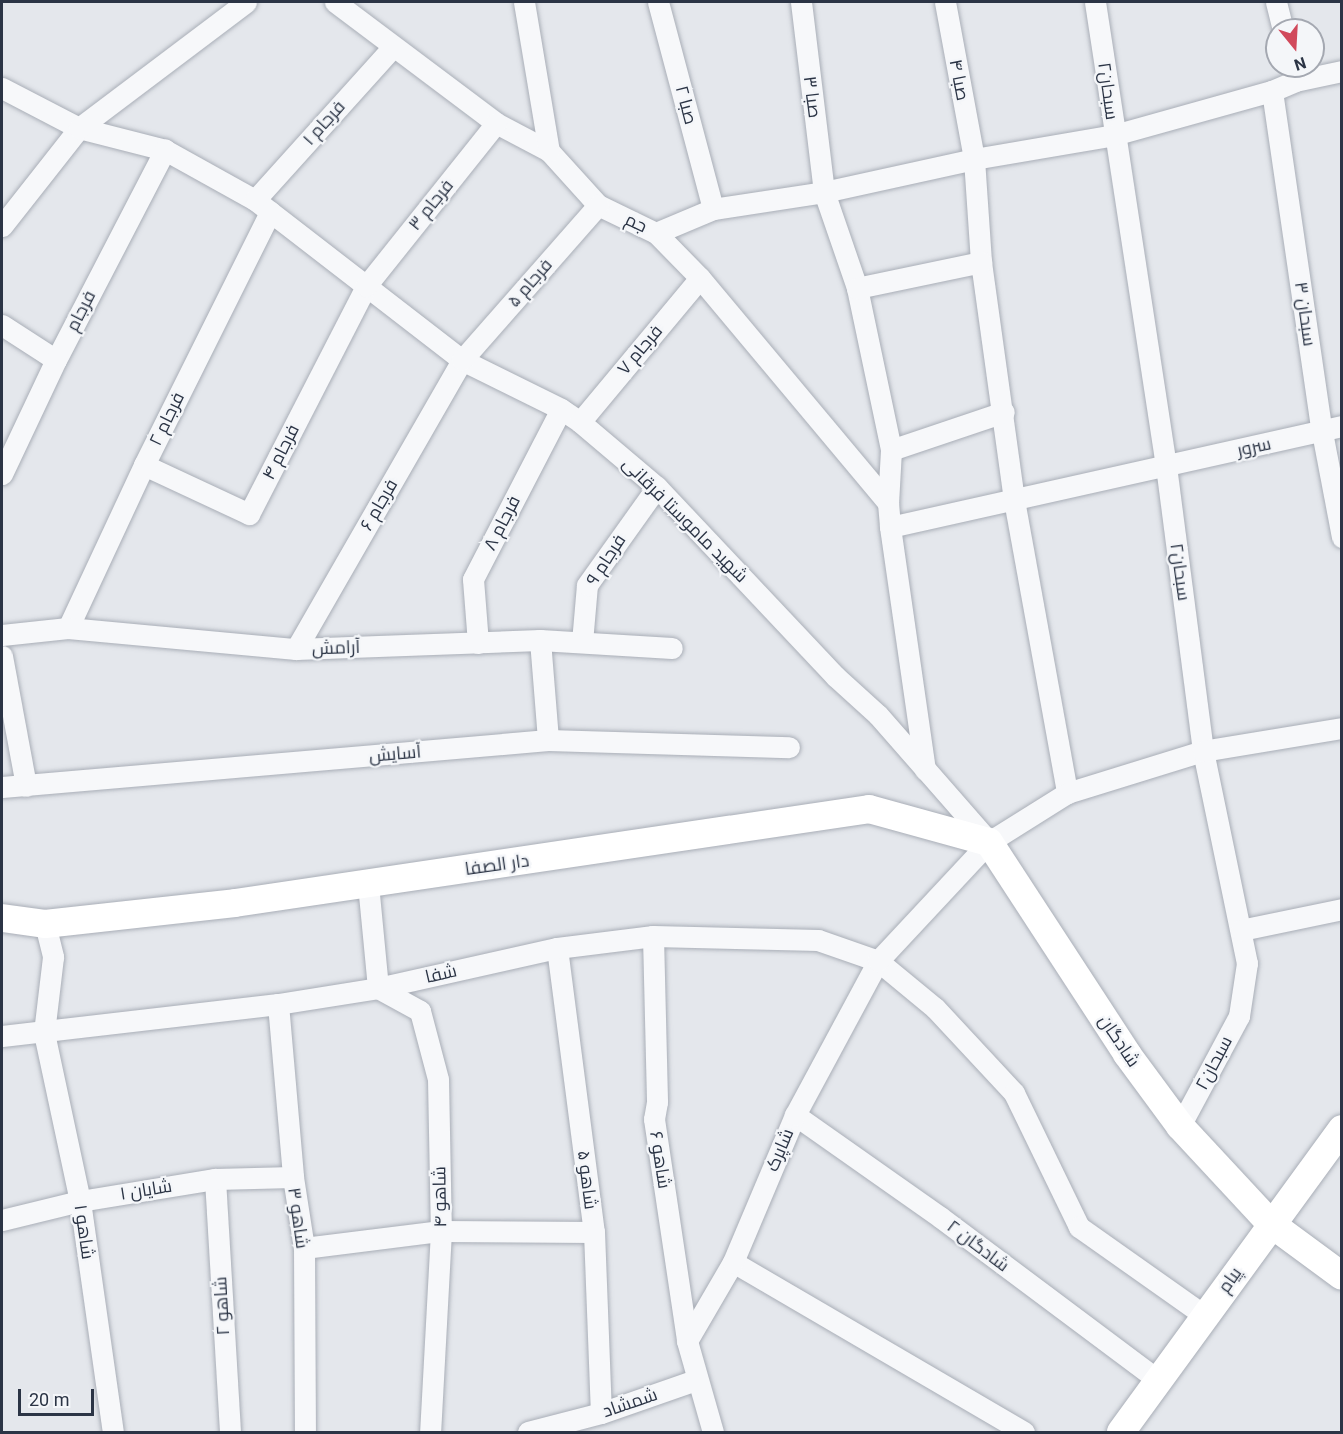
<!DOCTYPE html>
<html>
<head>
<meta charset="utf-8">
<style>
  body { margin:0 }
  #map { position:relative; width:1343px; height:1434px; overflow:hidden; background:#e4e7ec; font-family:Roboto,Cairo,sans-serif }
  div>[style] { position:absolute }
  .roads { filter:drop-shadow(0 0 2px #a9aeb7) drop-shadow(0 0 2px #a9aeb7) }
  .street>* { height:21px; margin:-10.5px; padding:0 10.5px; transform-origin:10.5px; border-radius:10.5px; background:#f7f8fa }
  .secondary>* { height:28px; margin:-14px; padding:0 14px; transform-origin:14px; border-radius:14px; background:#fff }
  span { translate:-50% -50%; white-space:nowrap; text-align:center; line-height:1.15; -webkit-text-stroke:4.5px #f4f6f9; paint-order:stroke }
  .street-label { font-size:18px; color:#2b3445 }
  .frame { position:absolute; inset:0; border:3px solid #2b3445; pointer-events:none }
  .north { position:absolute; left:1265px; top:18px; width:60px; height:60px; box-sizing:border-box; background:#f4f6f9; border:2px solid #a4a8b1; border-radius:50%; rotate:162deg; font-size:16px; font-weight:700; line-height:24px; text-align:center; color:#2b3445 }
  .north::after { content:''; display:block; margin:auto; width:21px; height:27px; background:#d1495b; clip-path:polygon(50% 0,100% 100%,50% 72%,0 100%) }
  .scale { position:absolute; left:18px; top:1389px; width:76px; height:27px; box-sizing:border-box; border:3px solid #2b3445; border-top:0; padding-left:8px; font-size:18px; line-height:21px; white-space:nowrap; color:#2b3445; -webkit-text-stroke:4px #f4f6f9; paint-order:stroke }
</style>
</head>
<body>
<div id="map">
  <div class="roads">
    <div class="street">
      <i style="left:335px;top:2px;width:201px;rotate:36.9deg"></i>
      <i style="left:496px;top:123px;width:60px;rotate:27.8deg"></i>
      <i style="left:549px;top:151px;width:73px;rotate:47.8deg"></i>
      <i style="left:598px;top:205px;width:64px;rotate:25.8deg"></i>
      <i style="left:656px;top:233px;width:63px;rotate:45.6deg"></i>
      <i style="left:700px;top:278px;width:293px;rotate:50.1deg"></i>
      <i style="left:524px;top:2px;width:151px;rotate:80.5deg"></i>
      <i style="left:658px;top:2px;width:214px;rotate:75.1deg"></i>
      <i style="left:801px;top:2px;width:191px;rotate:83.1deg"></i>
      <i style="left:824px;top:192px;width:102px;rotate:71deg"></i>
      <i style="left:857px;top:288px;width:166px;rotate:78.1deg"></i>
      <i style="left:891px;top:450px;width:53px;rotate:93.2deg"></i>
      <i style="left:888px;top:503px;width:24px;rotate:85deg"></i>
      <i style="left:890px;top:527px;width:245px;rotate:81.8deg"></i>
      <i style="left:945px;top:2px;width:160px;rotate:79.5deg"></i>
      <i style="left:974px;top:159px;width:103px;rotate:86.1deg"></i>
      <i style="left:981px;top:262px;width:240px;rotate:82.1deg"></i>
      <i style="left:1014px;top:500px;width:298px;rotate:79.7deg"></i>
      <i style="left:1095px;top:2px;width:469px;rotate:81.3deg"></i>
      <i style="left:1166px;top:466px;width:287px;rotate:82.6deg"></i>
      <i style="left:1203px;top:751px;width:217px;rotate:78.3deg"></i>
      <i style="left:1247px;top:963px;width:54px;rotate:98.6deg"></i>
      <i style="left:1239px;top:1016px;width:125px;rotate:118.2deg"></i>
      <i style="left:1276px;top:2px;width:29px;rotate:76deg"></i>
      <i style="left:2px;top:88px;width:87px;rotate:27.5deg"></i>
      <i style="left:79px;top:128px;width:89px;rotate:14.3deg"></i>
      <i style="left:165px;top:150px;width:103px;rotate:29.1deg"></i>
      <i style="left:255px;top:200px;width:262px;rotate:37.7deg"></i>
      <i style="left:462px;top:360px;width:110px;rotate:26.3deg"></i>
      <i style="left:561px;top:409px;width:23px;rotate:34deg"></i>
      <i style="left:580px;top:422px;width:101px;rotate:40.2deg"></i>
      <i style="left:657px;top:487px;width:260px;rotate:46.7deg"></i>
      <i style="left:835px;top:676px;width:58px;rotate:42.2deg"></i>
      <i style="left:878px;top:715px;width:169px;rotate:48.8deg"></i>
      <i style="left:1272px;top:91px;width:345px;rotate:81.7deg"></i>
      <i style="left:1322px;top:432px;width:107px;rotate:79.2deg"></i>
      <i style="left:255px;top:200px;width:206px;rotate:-48deg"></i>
      <i style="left:2px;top:226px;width:125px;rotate:-51.8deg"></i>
      <i style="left:79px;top:128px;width:209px;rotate:-37deg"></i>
      <i style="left:656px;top:233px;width:62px;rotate:-22.8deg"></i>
      <i style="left:713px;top:209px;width:112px;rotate:-8.7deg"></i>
      <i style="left:824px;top:192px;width:154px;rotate:-12.4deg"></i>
      <i style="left:974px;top:159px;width:142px;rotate:-9.7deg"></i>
      <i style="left:1114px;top:135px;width:164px;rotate:-15.6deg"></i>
      <i style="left:1272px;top:91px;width:25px;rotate:-23deg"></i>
      <i style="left:1295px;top:81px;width:48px;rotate:-12deg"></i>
      <i style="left:857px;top:288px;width:127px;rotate:-11.8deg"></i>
      <i style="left:2px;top:325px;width:64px;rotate:32.9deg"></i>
      <i style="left:580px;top:422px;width:187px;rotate:-50.2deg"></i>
      <i style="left:891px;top:450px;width:119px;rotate:-18.6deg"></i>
      <i style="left:144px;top:465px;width:116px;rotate:25deg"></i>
      <i style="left:249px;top:514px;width:256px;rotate:-62.8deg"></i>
      <i style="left:366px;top:286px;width:208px;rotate:-51.4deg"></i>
      <i style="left:2px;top:474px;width:126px;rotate:-64.7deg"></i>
      <i style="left:56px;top:360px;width:237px;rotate:-62.6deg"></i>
      <i style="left:890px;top:527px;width:463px;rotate:-12.6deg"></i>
      <i style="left:68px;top:628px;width:180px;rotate:-65deg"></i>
      <i style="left:144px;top:465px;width:283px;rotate:-63.5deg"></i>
      <i style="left:2px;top:635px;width:66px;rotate:-6.1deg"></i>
      <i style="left:68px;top:628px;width:229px;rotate:5.3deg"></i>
      <i style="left:296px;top:649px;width:244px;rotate:-2.1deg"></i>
      <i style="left:540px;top:640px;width:132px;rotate:3.5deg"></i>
      <i style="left:540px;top:640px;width:100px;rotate:85.4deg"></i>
      <i style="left:582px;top:642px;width:57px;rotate:-85deg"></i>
      <i style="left:587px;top:585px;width:120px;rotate:-54.5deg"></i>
      <i style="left:478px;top:643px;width:64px;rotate:-94.5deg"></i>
      <i style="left:473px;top:579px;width:191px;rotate:-62.6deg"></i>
      <i style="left:296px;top:649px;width:333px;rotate:-60.1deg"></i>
      <i style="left:462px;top:360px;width:206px;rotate:-48.7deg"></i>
      <i style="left:2px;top:656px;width:132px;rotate:79.5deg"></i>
      <i style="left:2px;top:787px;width:548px;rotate:-4.92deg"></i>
      <i style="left:548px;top:740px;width:241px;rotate:1.7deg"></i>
      <i style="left:368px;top:884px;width:104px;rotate:84.5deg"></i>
      <i style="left:378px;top:988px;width:48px;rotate:28.7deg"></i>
      <i style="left:420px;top:1011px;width:70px;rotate:75.2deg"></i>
      <i style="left:438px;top:1079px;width:152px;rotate:88.9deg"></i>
      <i style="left:441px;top:1231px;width:201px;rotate:93.1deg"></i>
      <i style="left:45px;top:924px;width:34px;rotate:76deg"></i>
      <i style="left:53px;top:957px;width:77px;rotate:96.8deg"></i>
      <i style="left:44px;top:1033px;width:172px;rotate:77.9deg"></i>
      <i style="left:80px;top:1201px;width:233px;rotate:81.9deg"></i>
      <i style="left:1241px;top:930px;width:103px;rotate:-11.7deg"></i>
      <i style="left:653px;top:936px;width:166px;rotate:88.6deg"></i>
      <i style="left:657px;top:1102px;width:17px;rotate:100deg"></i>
      <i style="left:654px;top:1119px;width:224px;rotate:81.5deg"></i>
      <i style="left:687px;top:1341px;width:95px;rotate:74.1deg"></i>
      <i style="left:557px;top:948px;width:286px;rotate:82.6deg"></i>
      <i style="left:594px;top:1232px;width:181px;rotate:87.8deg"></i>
      <i style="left:278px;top:1004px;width:174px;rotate:85deg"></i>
      <i style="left:293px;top:1177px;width:72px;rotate:81.2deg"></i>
      <i style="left:304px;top:1248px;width:184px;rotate:89.7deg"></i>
      <i style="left:2px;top:1036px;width:278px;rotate:-6.6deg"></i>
      <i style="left:278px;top:1004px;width:101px;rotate:-9.1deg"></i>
      <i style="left:378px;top:988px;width:183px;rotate:-12.6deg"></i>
      <i style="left:557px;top:948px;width:97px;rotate:-7.1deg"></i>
      <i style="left:653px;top:936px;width:165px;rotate:1.4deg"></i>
      <i style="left:818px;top:940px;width:64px;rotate:19.3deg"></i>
      <i style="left:878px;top:961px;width:74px;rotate:39.5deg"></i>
      <i style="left:935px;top:1008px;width:116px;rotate:47.1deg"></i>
      <i style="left:1014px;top:1093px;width:149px;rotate:64.1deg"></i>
      <i style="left:1079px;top:1227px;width:154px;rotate:35.2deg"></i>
      <i style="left:795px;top:1115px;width:177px;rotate:35.1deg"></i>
      <i style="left:940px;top:1217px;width:272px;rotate:36.8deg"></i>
      <i style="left:215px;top:1179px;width:253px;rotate:86.6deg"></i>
      <i style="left:2px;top:1220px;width:80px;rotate:-13.7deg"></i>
      <i style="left:80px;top:1201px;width:137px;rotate:-9.3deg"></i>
      <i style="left:215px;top:1179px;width:78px;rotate:-1.5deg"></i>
      <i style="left:304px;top:1248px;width:138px;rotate:-7.1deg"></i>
      <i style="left:441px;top:1231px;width:153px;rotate:0.4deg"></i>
      <i style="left:733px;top:1262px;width:337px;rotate:30.3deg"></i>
      <i style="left:687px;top:1341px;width:91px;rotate:-59.8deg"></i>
      <i style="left:733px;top:1262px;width:160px;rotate:-67.1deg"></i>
      <i style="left:795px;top:1115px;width:175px;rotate:-61.7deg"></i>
      <i style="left:878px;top:961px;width:163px;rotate:-47deg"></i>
      <i style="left:989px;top:842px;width:92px;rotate:-32.1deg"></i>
      <i style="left:1067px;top:793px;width:142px;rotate:-17.2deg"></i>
      <i style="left:1203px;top:751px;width:141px;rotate:-9.4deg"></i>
      <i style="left:528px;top:1432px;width:75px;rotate:-14.6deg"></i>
      <i style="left:601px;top:1413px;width:101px;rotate:-19.2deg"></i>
    </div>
    <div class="secondary">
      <i style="left:2px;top:918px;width:43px;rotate:7.9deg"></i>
      <i style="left:45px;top:924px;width:191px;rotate:-6.3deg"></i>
      <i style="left:235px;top:903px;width:641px;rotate:-8.43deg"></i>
      <i style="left:869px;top:809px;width:124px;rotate:15.4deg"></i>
      <i style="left:989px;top:842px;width:253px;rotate:56.9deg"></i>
      <i style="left:1127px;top:1054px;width:89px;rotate:53.6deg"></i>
      <i style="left:1180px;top:1126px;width:132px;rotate:47.1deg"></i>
      <i style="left:1270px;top:1223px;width:89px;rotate:36.4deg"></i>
      <i style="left:1121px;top:1432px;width:375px;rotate:-53.9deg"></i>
    </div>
  </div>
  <div class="street-label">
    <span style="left:959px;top:80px;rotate:79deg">صبا ۴</span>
    <span style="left:1108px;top:91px;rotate:82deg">سبحان۲</span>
    <span style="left:812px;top:97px;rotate:83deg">صبا ۳</span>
    <span style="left:686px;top:105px;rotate:75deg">صبا ۲</span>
    <span style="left:324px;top:123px;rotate:-48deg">فرجام ۱</span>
    <span style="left:431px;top:205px;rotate:-51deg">فرجام ۳</span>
    <span style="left:636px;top:223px;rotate:25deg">جم</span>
    <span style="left:530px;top:283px;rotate:-49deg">فرجام ۵</span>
    <span style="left:81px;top:311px;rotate:-63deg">فرجام</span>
    <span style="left:1305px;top:314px;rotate:82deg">سبحان ۳</span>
    <span style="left:640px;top:350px;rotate:-50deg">فرجام ۷</span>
    <span style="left:167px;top:419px;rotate:-64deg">فرجام ۲</span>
    <span style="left:1254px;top:447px;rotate:-12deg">سرور</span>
    <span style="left:281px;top:452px;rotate:-63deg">فرجام ۴</span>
    <span style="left:379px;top:505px;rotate:-60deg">فرجام ۶</span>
    <span style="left:685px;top:520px;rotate:45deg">شهید ماموستا فرقانی</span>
    <span style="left:502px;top:523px;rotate:-63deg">فرجام ۸</span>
    <span style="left:606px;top:560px;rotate:-57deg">فرجام ۹</span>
    <span style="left:1180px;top:572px;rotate:82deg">سبحان۲</span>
    <span style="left:336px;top:648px;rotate:-2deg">آرامش</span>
    <span style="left:395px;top:754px;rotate:-5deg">آسایش</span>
    <span style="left:497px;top:865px;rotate:-8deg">دار الصفا</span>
    <span style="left:441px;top:974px;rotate:-13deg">شفا</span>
    <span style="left:1119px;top:1041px;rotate:56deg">شادگان</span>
    <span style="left:1214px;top:1063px;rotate:-62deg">سبحان۲</span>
    <span style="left:780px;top:1150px;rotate:-67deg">شاپرک</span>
    <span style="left:660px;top:1160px;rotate:81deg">شاهو ۶</span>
    <span style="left:587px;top:1180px;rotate:83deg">شاهو ۵</span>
    <span style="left:146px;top:1190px;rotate:-9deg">شایان ۱</span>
    <span style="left:440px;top:1197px;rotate:-91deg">شاهو ۴</span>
    <span style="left:298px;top:1218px;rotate:82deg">شاهو ۳</span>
    <span style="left:84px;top:1232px;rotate:82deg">شاهو ۱</span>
    <span style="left:978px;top:1246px;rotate:37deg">شادگان ۲</span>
    <span style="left:1230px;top:1280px;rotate:-55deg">پیام</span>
    <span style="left:222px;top:1306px;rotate:-93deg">شاهو ۲</span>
    <span style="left:630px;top:1403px;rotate:-19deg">شمشاد</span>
  </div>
  <div class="frame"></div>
  <div class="north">N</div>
  <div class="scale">20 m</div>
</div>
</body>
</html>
